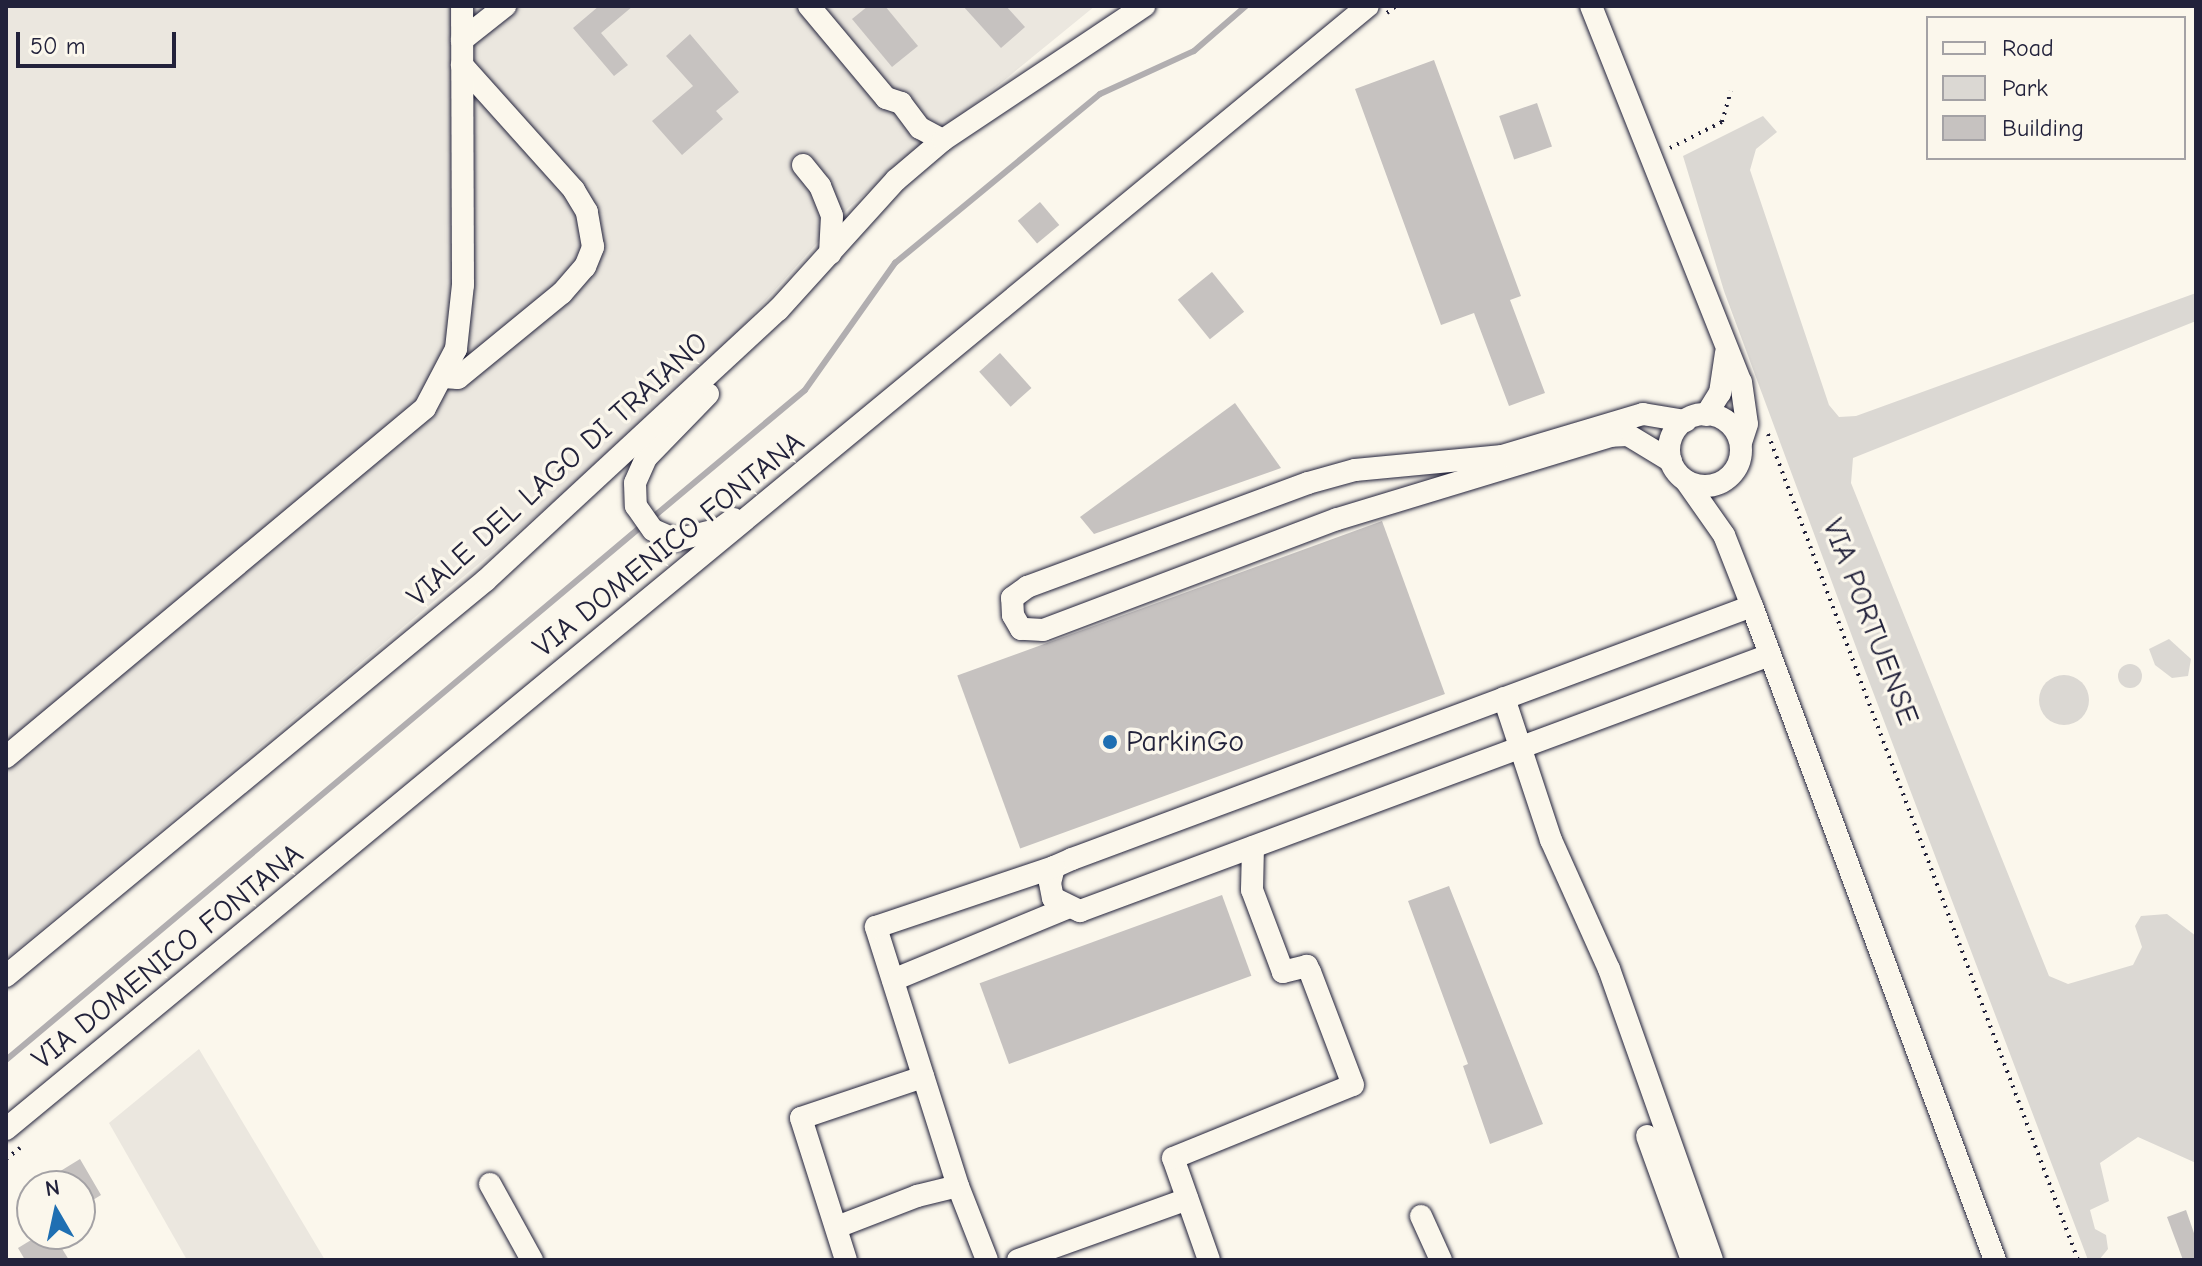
<!DOCTYPE html>
<html>
<head>
<meta charset="utf-8">
<style>
  body { margin:0 }
  #map { position:relative; width:2202px; height:1266px; overflow:hidden; background:#fbf7ec; font-family:"Comic Neue",sans-serif }
  div>[style] { position:absolute }
  .built>* { inset:0; background:#ebe7df }
  .green>* { inset:0; background:#dbd8d3 }
  .round { border-radius:50% }
  .stream>* { height:6px; margin:-3px; padding:0 3px; transform-origin:3px; border-radius:3px; background:#b1aeb0 }
  .building>* { inset:0; background:#c6c2c0; transform-origin:0 0 }
  .path>* { height:4px; margin-top:-2px; transform-origin:0; background:repeating-linear-gradient(90deg,#22223b 0 2px,transparent 0 8px) }
  .roads { filter:drop-shadow(0 0 2px #22223b) drop-shadow(0 0 2px #22223b) }
  .minor>* { height:22px; margin:-11px; padding:0 11px; transform-origin:11px; border-radius:11px; background:#fbf7ec }
  .minor>.ring { margin:-11px; padding:0; box-sizing:content-box; background:none; border:22px solid #fbf7ec; border-radius:50% }
  .dots>* { width:22px; height:22px; translate:-50% -50%; box-sizing:border-box; border:4px solid #fbf7ec; border-radius:50% }
  span { translate:-50% -50%; white-space:nowrap; text-align:center; line-height:1.15; -webkit-text-stroke:7px #fbf7ec; paint-order:stroke }
  .street-label { font-size:30px; color:#22223b }
  .poi-label { font-size:30px; color:#22223b }
  .left { translate:0 -50%; text-align:left }
  .frame { position:absolute; inset:0; border:8px solid #22223b; pointer-events:none }
  .legend { position:absolute; left:1926px; top:16px; width:260px; height:144px; box-sizing:border-box; background:#fbf7ec; border:2px solid #a4a2a5; margin:0; padding:10px 14px; list-style:none; font-size:24px; color:#22223b }
  .legend li { display:flex; align-items:center; gap:16px; height:40px }
  .legend b { width:40px; border:2px solid #a4a2a5 }
  .north { position:absolute; left:16px; top:1170px; width:80px; height:80px; box-sizing:border-box; background:#fbf7ec; border:2px solid #a4a2a5; border-radius:50%; rotate:351deg; font-size:22px; font-weight:700; line-height:32px; text-align:center; color:#22223b }
  .north::after { content:''; display:block; margin:auto; width:28px; height:36px; background:#1f6fb2; clip-path:polygon(50% 0,100% 100%,50% 72%,0 100%) }
  .scale { position:absolute; left:16px; top:32px; width:160px; height:36px; box-sizing:border-box; border:4px solid #22223b; border-top:0; padding-left:10px; font-size:24px; line-height:28px; white-space:nowrap; color:#22223b; -webkit-text-stroke:6px #fbf7ec; paint-order:stroke }
</style>
</head>
<body>
<div id="map">
  <div class="built">
    <i style="clip-path:polygon(6px 6px,1095px 6px,849px 207px,682px 394px,6px 959px)"></i>
    <i style="clip-path:polygon(199px 1049px,325px 1260px,187px 1260px,109px 1123px)"></i>
  </div>
  <div class="green">
    <i style="clip-path:polygon(1763px 116px,1777px 132px,1756px 149px,1750px 170px,1829px 405px,1839px 417px,1856px 416px,2196px 293px,2196px 321px,1853px 458px,1851px 483px,2049px 976px,2068px 984px,2133px 965px,2142px 947px,2135px 926px,2141px 916px,2167px 914px,2196px 936px,2196px 1163px,2138px 1137px,2100px 1163px,2109px 1201px,2090px 1210px,2095px 1229px,2106px 1235px,2108px 1249px,2099px 1260px,2088px 1260px,1856px 647px,1724px 291px,1683px 156px)"></i>
    <i style="clip-path:polygon(2169px 639px,2191px 659px,2188px 676px,2172px 678px,2155px 665px,2149px 649px)"></i>
    <i class="round" style="left:2118px;top:664px;width:24px;height:24px"></i>
    <i class="round" style="left:2039px;top:675px;width:50px;height:50px"></i>
  </div>
  <div class="stream">
    <i style="left:652px;top:518px;width:199px;rotate:-39.9deg"></i>
    <i style="left:805px;top:390px;width:156px;rotate:-54.7deg"></i>
    <i style="left:895px;top:263px;width:266px;rotate:-39.5deg"></i>
    <i style="left:1100px;top:94px;width:103px;rotate:-24.6deg"></i>
    <i style="left:1194px;top:51px;width:69px;rotate:-40.9deg"></i>
    <i style="left:6px;top:1060px;width:832px;rotate:-40.03deg"></i>
  </div>
  <div class="building">
    <i style="clip-path:polygon(599px 6px,633px 6px,601px 33px,628px 65px,614px 76px,573px 28px)"></i>
    <i style="clip-path:polygon(868px 6px,885px 6px,918px 46px,892px 67px,852px 19px)"></i>
    <i style="clip-path:polygon(963px 6px,1006px 6px,1025px 27px,1001px 48px)"></i>
    <i style="clip-path:polygon(690px 34px,739px 92px,716px 111px,723px 119px,682px 155px,652px 121px,693px 86px,666px 56px)"></i>
    <i style="clip-path:polygon(1434px 60px,1521px 296px,1510px 300px,1545px 393px,1509px 406px,1474px 313px,1441px 325px,1355px 89px)"></i>
    <i style="left:1537px;top:103px;width:46px;height:40px;rotate:71deg"></i>
    <i style="left:1040px;top:202px;width:30px;height:29px;rotate:50deg"></i>
    <i style="left:1212px;top:272px;width:51px;height:44px;rotate:51deg"></i>
    <i style="left:1000px;top:353px;width:47px;height:28px;rotate:48deg"></i>
    <i style="clip-path:polygon(1235px 403px,1281px 468px,1094px 534px,1080px 517px)"></i>
    <i style="left:1382px;top:521px;width:184px;height:452px;rotate:70deg"></i>
    <i style="clip-path:polygon(1449px 886px,1543px 1124px,1490px 1144px,1463px 1066px,1468px 1064px,1408px 901px)"></i>
    <i style="left:1222px;top:895px;width:86px;height:258px;rotate:70deg"></i>
    <i style="clip-path:polygon(80px 1159px,101px 1195px,80px 1208px,80px 1186px,60px 1186px,54px 1175px)"></i>
    <i style="clip-path:polygon(2186px 1210px,2196px 1239px,2196px 1260px,2183px 1260px,2167px 1217px)"></i>
    <i style="clip-path:polygon(41px 1234px,53px 1234px,69px 1260px,25px 1260px,18px 1248px)"></i>
  </div>
  <div class="path">
    <i style="left:1387px;top:13px;width:11px;rotate:-38deg"></i>
    <i style="left:1670px;top:148px;width:58px;rotate:-26.6deg"></i>
    <i style="left:1722px;top:122px;width:32px;rotate:-74deg"></i>
    <i style="left:1768px;top:434px;width:882px;rotate:69.43deg"></i>
    <i style="left:6px;top:1159px;width:18px;rotate:-38deg"></i>
  </div>
  <div class="roads">
    <div class="minor">
      <i style="left:809px;top:6px;width:120px;rotate:50.1deg"></i>
      <i style="left:886px;top:98px;width:16px;rotate:18deg"></i>
      <i style="left:901px;top:103px;width:31px;rotate:53deg"></i>
      <i style="left:920px;top:128px;width:26px;rotate:28deg"></i>
      <i style="left:1591px;top:6px;width:405px;rotate:68.3deg"></i>
      <i style="left:1741px;top:382px;width:42px;rotate:81.9deg"></i>
      <i style="left:1747px;top:424px;width:19px;rotate:108deg"></i>
      <i style="left:462px;top:40px;width:55px;rotate:-38.3deg"></i>
      <i style="left:803px;top:165px;width:27px;rotate:51deg"></i>
      <i style="left:820px;top:186px;width:32px;rotate:68deg"></i>
      <i style="left:832px;top:216px;width:38px;rotate:93deg"></i>
      <i style="left:443px;top:377px;width:15px;rotate:4deg"></i>
      <i style="left:458px;top:378px;width:134px;rotate:-39.3deg"></i>
      <i style="left:562px;top:293px;width:35px;rotate:-49deg"></i>
      <i style="left:585px;top:267px;width:22px;rotate:-68deg"></i>
      <i style="left:593px;top:247px;width:36px;rotate:-100deg"></i>
      <i style="left:587px;top:212px;width:26px;rotate:-121deg"></i>
      <i style="left:574px;top:190px;width:168px;rotate:-131.9deg"></i>
      <i style="left:708px;top:394px;width:89px;rotate:134.1deg"></i>
      <i style="left:646px;top:458px;width:27px;rotate:114deg"></i>
      <i style="left:635px;top:483px;width:23px;rotate:88deg"></i>
      <i style="left:636px;top:506px;width:29px;rotate:55deg"></i>
      <i style="left:653px;top:530px;width:25px;rotate:23deg"></i>
      <i style="left:676px;top:540px;width:45px;rotate:-14deg"></i>
      <i style="left:720px;top:529px;width:17px;rotate:-36deg"></i>
      <i class="ring" style="left:1669px;top:414px;width:50px;height:50px"></i>
      <i style="left:1706px;top:415px;width:26px;rotate:-58deg"></i>
      <i style="left:1720px;top:393px;width:40px;rotate:-81.5deg"></i>
      <i style="left:1671px;top:461px;width:50px;rotate:-148.8deg"></i>
      <i style="left:1628px;top:435px;width:17px;rotate:177deg"></i>
      <i style="left:1611px;top:436px;width:286px;rotate:163.1deg"></i>
      <i style="left:1337px;top:519px;width:314px;rotate:159.3deg"></i>
      <i style="left:1043px;top:630px;width:22px;rotate:-177deg"></i>
      <i style="left:1021px;top:629px;width:16px;rotate:-120deg"></i>
      <i style="left:1013px;top:615px;width:17px;rotate:-93deg"></i>
      <i style="left:1012px;top:598px;width:19px;rotate:-36deg"></i>
      <i style="left:1027px;top:587px;width:300px;rotate:-20.3deg"></i>
      <i style="left:1308px;top:483px;width:49px;rotate:-15.5deg"></i>
      <i style="left:1355px;top:470px;width:148px;rotate:-5.4deg"></i>
      <i style="left:1502px;top:456px;width:147px;rotate:-16.6deg"></i>
      <i style="left:1643px;top:414px;width:43px;rotate:9.5deg"></i>
      <i style="left:1686px;top:481px;width:66px;rotate:54.9deg"></i>
      <i style="left:1724px;top:535px;width:76px;rotate:68.5deg"></i>
      <i style="left:1752px;top:606px;width:698px;rotate:69.62deg"></i>
      <i style="left:1752px;top:606px;width:726px;rotate:159.59deg"></i>
      <i style="left:1072px;top:859px;width:20px;rotate:156deg"></i>
      <i style="left:1054px;top:867px;width:16px;rotate:104deg"></i>
      <i style="left:1050px;top:883px;width:15px;rotate:79deg"></i>
      <i style="left:1053px;top:898px;width:30px;rotate:26deg"></i>
      <i style="left:1080px;top:911px;width:736px;rotate:-20.36deg"></i>
      <i style="left:1504px;top:698px;width:150px;rotate:71.7deg"></i>
      <i style="left:1551px;top:840px;width:141px;rotate:65.8deg"></i>
      <i style="left:1609px;top:969px;width:309px;rotate:70.5deg"></i>
      <i style="left:6px;top:757px;width:545px;rotate:-39.79deg"></i>
      <i style="left:425px;top:408px;width:67px;rotate:-62.3deg"></i>
      <i style="left:456px;top:349px;width:64px;rotate:-83.8deg"></i>
      <i style="left:463px;top:285px;width:279px;rotate:-90.2deg"></i>
      <i style="left:6px;top:976px;width:622px;rotate:-39.52deg"></i>
      <i style="left:486px;top:580px;width:398px;rotate:-42.8deg"></i>
      <i style="left:778px;top:310px;width:176px;rotate:-47.8deg"></i>
      <i style="left:896px;top:180px;width:62px;rotate:-40.4deg"></i>
      <i style="left:943px;top:140px;width:242px;rotate:-33.7deg"></i>
      <i style="left:893px;top:980px;width:188px;rotate:-22.5deg"></i>
      <i style="left:6px;top:1129px;width:1765px;rotate:-39.51deg"></i>
      <i style="left:1647px;top:1136px;width:132px;rotate:70.1deg"></i>
      <i style="left:490px;top:1184px;width:87px;rotate:61.1deg"></i>
      <i style="left:1421px;top:1216px;width:48px;rotate:65.6deg"></i>
      <i style="left:837px;top:1227px;width:86px;rotate:-21.2deg"></i>
      <i style="left:917px;top:1196px;width:42px;rotate:-13.7deg"></i>
      <i style="left:846px;top:1260px;width:149px;rotate:-107.6deg"></i>
      <i style="left:801px;top:1118px;width:129px;rotate:-18.6deg"></i>
      <i style="left:987px;top:1260px;width:79px;rotate:-111.4deg"></i>
      <i style="left:958px;top:1186px;width:272px;rotate:-107.6deg"></i>
      <i style="left:876px;top:927px;width:188px;rotate:-18.6deg"></i>
      <i style="left:1018px;top:1260px;width:180px;rotate:-19.8deg"></i>
      <i style="left:1209px;top:1260px;width:108px;rotate:-109.4deg"></i>
      <i style="left:1173px;top:1158px;width:194px;rotate:-22.1deg"></i>
      <i style="left:1353px;top:1085px;width:121px;rotate:-110.8deg"></i>
      <i style="left:1310px;top:972px;width:7px;rotate:-117deg"></i>
      <i style="left:1307px;top:966px;width:25px;rotate:166deg"></i>
      <i style="left:1283px;top:972px;width:88px;rotate:-110.7deg"></i>
      <i style="left:1252px;top:890px;width:43px;rotate:-88.7deg"></i>
    </div>
  </div>
  <div class="dots">
    <i style="left:1110px;top:742px;background:#1f6fb2"></i>
  </div>
  <div class="street-label">
    <span style="left:558px;top:470px;rotate:-42deg">VIALE DEL LAGO DI TRAIANO</span>
    <span style="left:669px;top:545px;rotate:-39deg">VIA DOMENICO FONTANA</span>
    <span style="left:1870px;top:622px;rotate:69deg">VIA PORTUENSE</span>
    <span style="left:168px;top:957px;rotate:-39deg">VIA DOMENICO FONTANA</span>
  </div>
  <div class="poi-label">
    <span class="left" style="left:1126px;top:742px">ParkinGo</span>
  </div>
  <div class="frame"></div>
  <ul class="legend">
  <li><b style="height:10px;background:#fbf7ec"></b>Road</li>
  <li><b style="height:22px;background:#dbd8d3"></b>Park</li>
  <li><b style="height:22px;background:#c6c2c0"></b>Building</li>
  </ul>
  <div class="north">N</div>
  <div class="scale">50 m</div>
</div>
</body>
</html>
